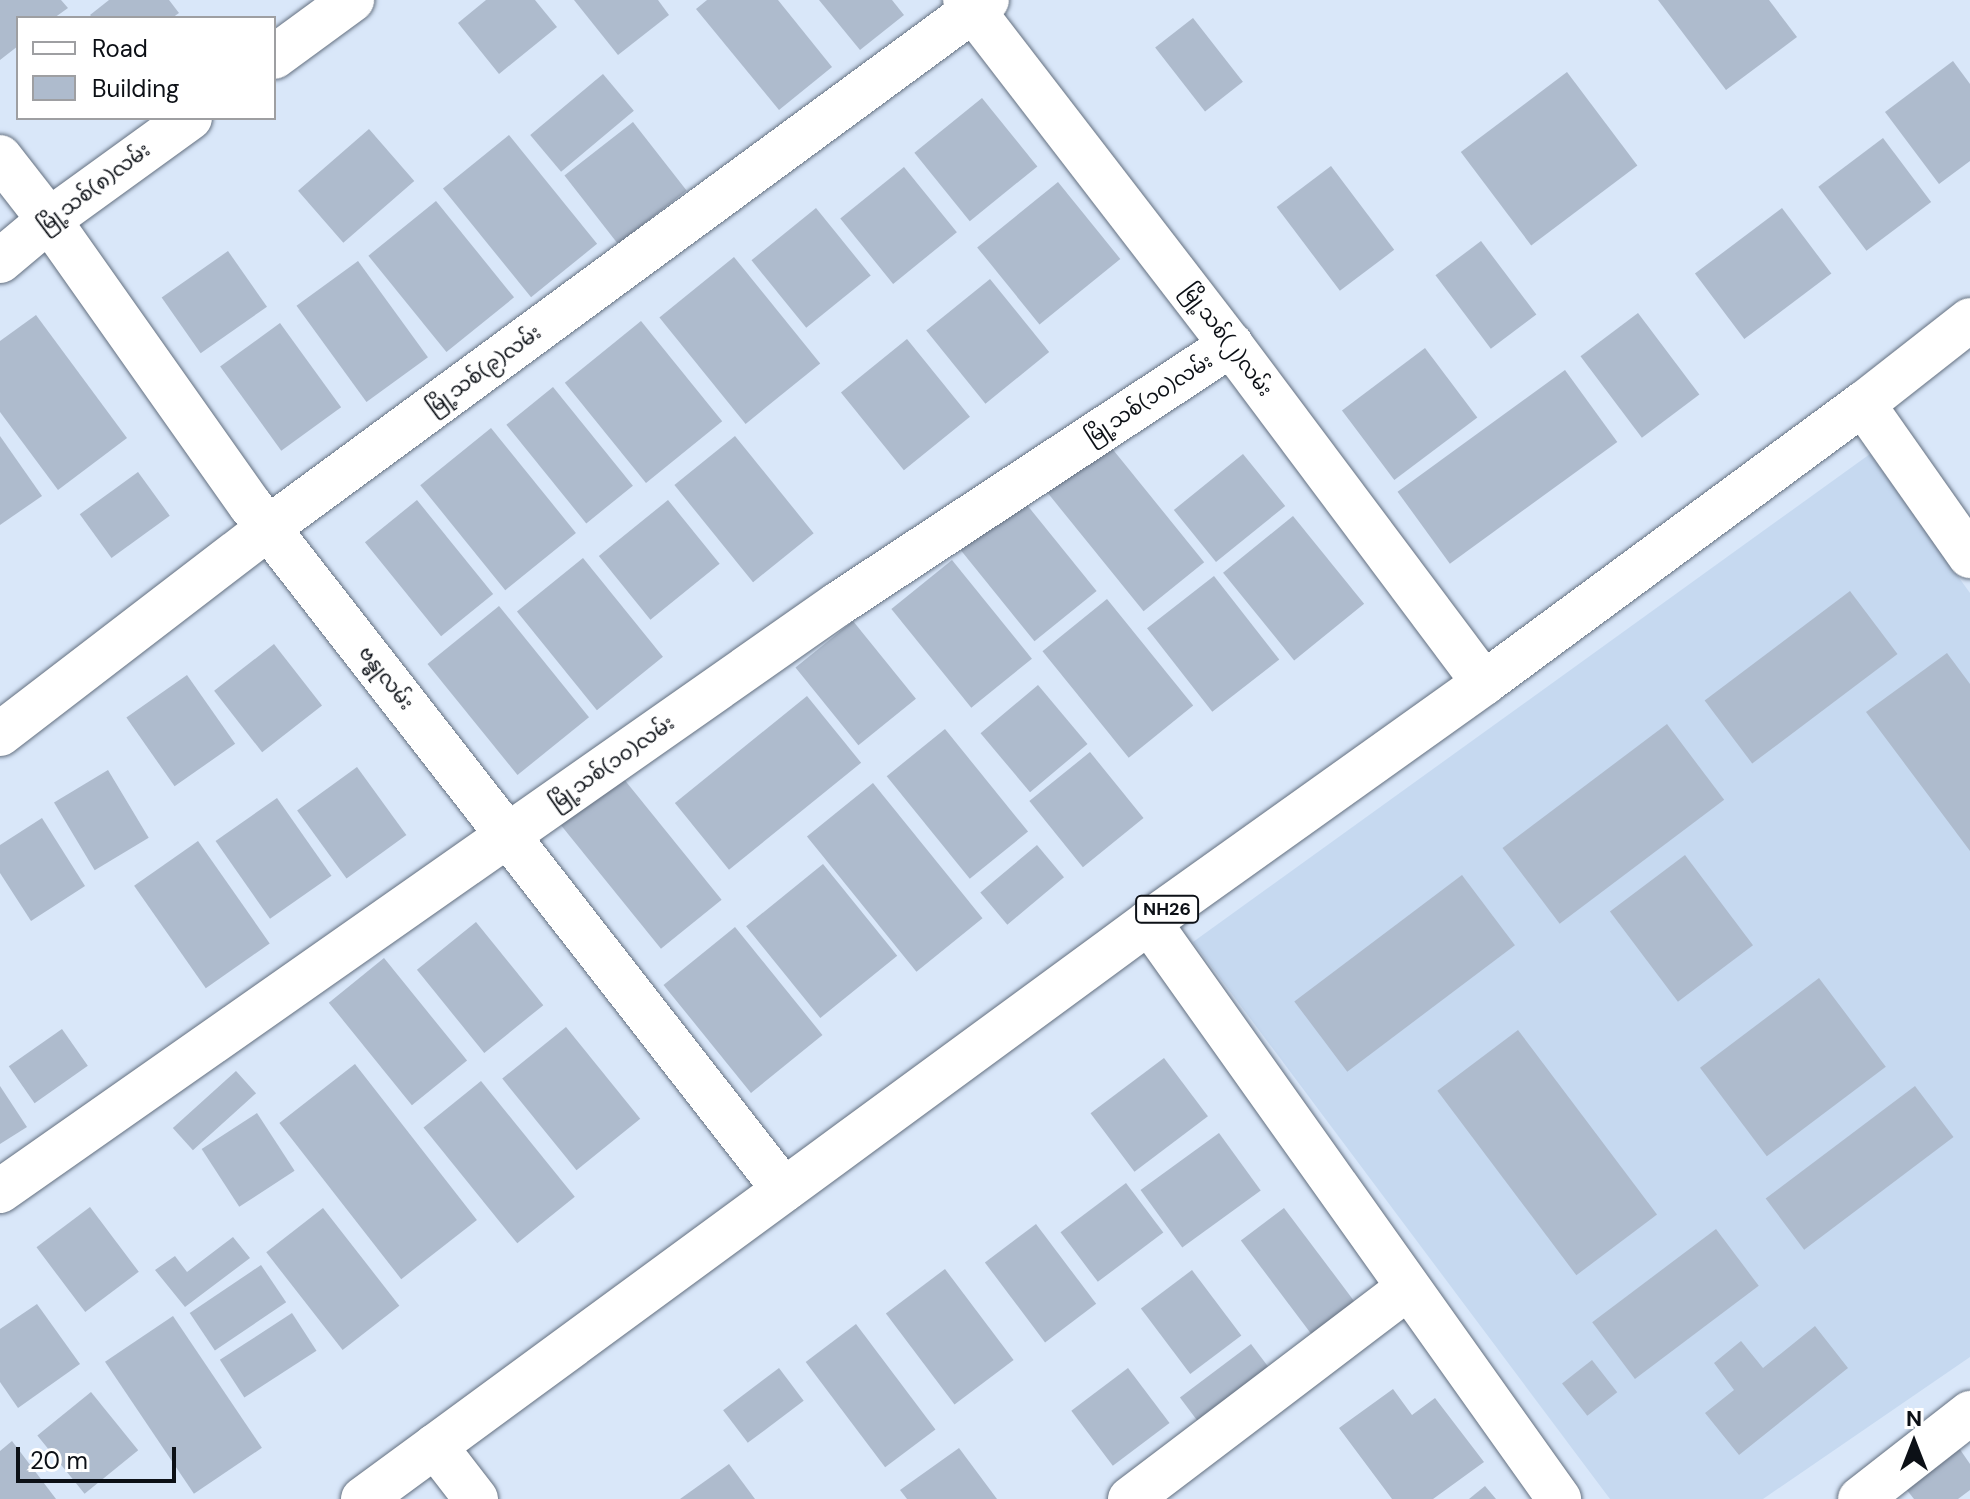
<!DOCTYPE html>
<html>
<head>
<meta charset="utf-8">
<style>
  body { margin:0 }
  #map { position:relative; width:1970px; height:1499px; overflow:hidden; background:#d9e7f9; font-family:"DM Sans","Noto Sans Myanmar",sans-serif }
  div>[style] { position:absolute }
  .built>* { inset:0; background:#c6d9f0 }
  .building>* { inset:0; background:#aebbcd; transform-origin:0 0 }
  .roads { filter:drop-shadow(0 0 2px #647080) drop-shadow(0 0 2px #647080) }
  .minor>* { height:44px; margin:-22px; padding:0 22px; transform-origin:22px; border-radius:22px; background:#fff }
  .trunk>* { height:44px; margin:-22px; padding:0 22px; transform-origin:22px; border-radius:22px; background:#fff }
  span { translate:-50% -50%; white-space:nowrap; text-align:center; line-height:1.15; -webkit-text-stroke:7px #fff; paint-order:stroke }
  .shield-label span { padding:2px 6px; background:#fff; border:2px solid; border-radius:6px; -webkit-text-stroke-width:0 }
  .shield-label { font-size:18px; color:#0c1016; font-weight:700 }
  .street-label { font-size:20px; color:#0c1016 }
  .legend { position:absolute; left:16px; top:16px; width:260px; height:104px; box-sizing:border-box; background:#fff; border:2px solid #9e9fa2; margin:0; padding:10px 14px; list-style:none; font-size:24px; color:#0c1016 }
  .legend li { display:flex; align-items:center; gap:16px; height:40px }
  .legend b { width:40px; border:2px solid #9e9fa2 }
  .north { position:absolute; left:1874px; top:1403px; width:80px; height:80px; -webkit-text-stroke:6px #fff; paint-order:stroke; rotate:0deg; font-size:22px; font-weight:700; line-height:32px; text-align:center; color:#0c1016 }
  .north::after { content:''; display:block; margin:auto; width:28px; height:36px; background:#0c1016; clip-path:polygon(50% 0,100% 100%,50% 72%,0 100%) }
  .scale { position:absolute; left:16px; top:1447px; width:160px; height:36px; box-sizing:border-box; border:4px solid #0c1016; border-top:0; padding-left:10px; font-size:24px; line-height:28px; white-space:nowrap; color:#0c1016; -webkit-text-stroke:6px #fff; paint-order:stroke }
</style>
</head>
<body>
<div id="map">
  <div class="built">
    <i style="clip-path:polygon(1870px 454px,1970px 593px,1970px 1357px,1763px 1499px,1610px 1499px,1193px 942px)"></i>
  </div>
  <div class="building">
    <i style="clip-path:polygon(0 0,61px 0,68px 8px,54px 18px,18px 18px,18px 46px,0 60px)"></i>
    <i style="clip-path:polygon(109px 0,169px 0,179px 13px,172px 18px,93px 18px,90px 15px)"></i>
    <i style="clip-path:polygon(486px 0,535px 0,557px 27px,499px 74px,458px 23px)"></i>
    <i style="clip-path:polygon(574px 0,658px 0,669px 15px,618px 55px)"></i>
    <i style="clip-path:polygon(707px 0,778px 0,832px 67px,779px 110px,696px 9px)"></i>
    <i style="clip-path:polygon(819px 0,892px 0,904px 15px,860px 50px)"></i>
    <i style="clip-path:polygon(1658px 0,1769px 0,1797px 37px,1726px 90px)"></i>
    <i style="left:1193px;top:18px;width:81px;height:48px;rotate:52deg"></i>
    <i style="clip-path:polygon(1953px 61px,1970px 84px,1970px 161px,1939px 184px,1885px 112px)"></i>
    <i style="left:1567px;top:72px;width:117px;height:133px;rotate:53deg"></i>
    <i style="left:603px;top:74px;width:48px;height:95px;rotate:50deg"></i>
    <i style="left:982px;top:98px;width:88px;height:87px;rotate:51deg"></i>
    <i style="left:633px;top:122px;width:87px;height:87px;rotate:52deg"></i>
    <i style="left:369px;top:129px;width:69px;height:94px;rotate:49deg"></i>
    <i style="left:509px;top:135px;width:140px;height:85px;rotate:51deg"></i>
    <i style="left:1883px;top:138px;width:80px;height:81px;rotate:53deg"></i>
    <i style="left:1331px;top:166px;width:105px;height:68px;rotate:53deg"></i>
    <i style="left:904px;top:167px;width:84px;height:82px;rotate:51deg"></i>
    <i style="left:1058px;top:182px;width:99px;height:104px;rotate:51deg"></i>
    <i style="left:436px;top:201px;width:124px;height:87px;rotate:51deg"></i>
    <i style="left:816px;top:208px;width:87px;height:83px;rotate:51deg"></i>
    <i style="left:1782px;top:208px;width:82px;height:109px;rotate:53deg"></i>
    <i style="left:1481px;top:241px;width:92px;height:57px;rotate:53deg"></i>
    <i style="left:228px;top:251px;width:68px;height:81px;rotate:55deg"></i>
    <i style="left:734px;top:257px;width:137px;height:96px;rotate:51deg"></i>
    <i style="left:358px;top:261px;width:119px;height:76px;rotate:54deg"></i>
    <i style="left:990px;top:279px;width:94px;height:82px;rotate:51deg"></i>
    <i style="left:1638px;top:313px;width:102px;height:72px;rotate:53deg"></i>
    <i style="clip-path:polygon(36px 315px,127px 438px,58px 490px,0 412px,0 341px)"></i>
    <i style="left:641px;top:321px;width:129px;height:98px;rotate:51deg"></i>
    <i style="left:280px;top:323px;width:104px;height:74px;rotate:54deg"></i>
    <i style="left:907px;top:339px;width:100px;height:85px;rotate:51deg"></i>
    <i style="left:1425px;top:348px;width:87px;height:104px;rotate:53deg"></i>
    <i style="left:1565px;top:370px;width:89px;height:207px;rotate:54deg"></i>
    <i style="left:553px;top:387px;width:127px;height:60px;rotate:51deg"></i>
    <i style="left:491px;top:428px;width:135px;height:91px;rotate:51deg"></i>
    <i style="clip-path:polygon(0 436px,42px 496px,0 525px)"></i>
    <i style="left:735px;top:436px;width:125px;height:78px;rotate:51deg"></i>
    <i style="left:1106px;top:441px;width:156px;height:78px;rotate:51deg"></i>
    <i style="left:1243px;top:454px;width:67px;height:89px;rotate:51deg"></i>
    <i style="left:138px;top:472px;width:54px;height:72px;rotate:54deg"></i>
    <i style="left:417px;top:500px;width:121px;height:67px;rotate:51deg"></i>
    <i style="left:668px;top:500px;width:82px;height:89px;rotate:51deg"></i>
    <i style="left:1023px;top:500px;width:117px;height:80px;rotate:51deg"></i>
    <i style="left:1293px;top:516px;width:113px;height:90px;rotate:51deg"></i>
    <i style="left:583px;top:558px;width:127px;height:85px;rotate:51deg"></i>
    <i style="left:952px;top:560px;width:127px;height:78px;rotate:51deg"></i>
    <i style="left:1214px;top:576px;width:106px;height:85px;rotate:52deg"></i>
    <i style="left:1850px;top:591px;width:79px;height:182px;rotate:53deg"></i>
    <i style="left:1107px;top:599px;width:137px;height:83px;rotate:51deg"></i>
    <i style="left:499px;top:606px;width:143px;height:92px;rotate:51deg"></i>
    <i style="left:853px;top:621px;width:100px;height:74px;rotate:51deg"></i>
    <i style="left:274px;top:644px;width:78px;height:76px;rotate:52deg"></i>
    <i style="clip-path:polygon(1947px 653px,1970px 684px,1970px 851px,1866px 712px)"></i>
    <i style="left:187px;top:675px;width:84px;height:74px;rotate:55deg"></i>
    <i style="left:1038px;top:685px;width:77px;height:75px;rotate:50deg"></i>
    <i style="left:807px;top:696px;width:86px;height:170px;rotate:51deg"></i>
    <i style="left:1667px;top:724px;width:95px;height:206px;rotate:53deg"></i>
    <i style="left:945px;top:729px;width:132px;height:75px;rotate:51deg"></i>
    <i style="left:1090px;top:752px;width:85px;height:78px;rotate:51deg"></i>
    <i style="left:357px;top:767px;width:84px;height:74px;rotate:54deg"></i>
    <i style="left:108px;top:770px;width:79px;height:63px;rotate:59deg"></i>
    <i style="left:619px;top:773px;width:163px;height:78px;rotate:51deg"></i>
    <i style="left:873px;top:783px;width:174px;height:85px;rotate:51deg"></i>
    <i style="left:277px;top:798px;width:95px;height:75px;rotate:55deg"></i>
    <i style="clip-path:polygon(42px 818px,85px 886px,31px 921px,0 873px,0 845px)"></i>
    <i style="left:198px;top:841px;width:125px;height:78px;rotate:55deg"></i>
    <i style="left:1037px;top:845px;width:42px;height:74px;rotate:50deg"></i>
    <i style="left:1685px;top:855px;width:113px;height:94px;rotate:53deg"></i>
    <i style="left:823px;top:864px;width:118px;height:99px;rotate:51deg"></i>
    <i style="left:1462px;top:875px;width:88px;height:210px;rotate:53deg"></i>
    <i style="left:476px;top:922px;width:107px;height:76px;rotate:51deg"></i>
    <i style="left:735px;top:927px;width:139px;height:92px;rotate:51deg"></i>
    <i style="left:384px;top:958px;width:132px;height:71px;rotate:51deg"></i>
    <i style="left:1819px;top:978px;width:111px;height:149px;rotate:53deg"></i>
    <i style="left:566px;top:1027px;width:118px;height:82px;rotate:51deg"></i>
    <i style="left:62px;top:1029px;width:45px;height:65px;rotate:55deg"></i>
    <i style="left:1518px;top:1030px;width:231px;height:101px;rotate:53deg"></i>
    <i style="left:1164px;top:1058px;width:73px;height:92px;rotate:53deg"></i>
    <i style="left:355px;top:1064px;width:198px;height:96px;rotate:52deg"></i>
    <i style="left:236px;top:1071px;width:30px;height:85px;rotate:48deg"></i>
    <i style="left:481px;top:1081px;width:149px;height:74px;rotate:51deg"></i>
    <i style="clip-path:polygon(0 1086px,27px 1127px,0 1144px)"></i>
    <i style="left:1915px;top:1086px;width:64px;height:187px;rotate:53deg"></i>
    <i style="left:257px;top:1113px;width:69px;height:66px;rotate:57deg"></i>
    <i style="left:1219px;top:1133px;width:71px;height:97px;rotate:54deg"></i>
    <i style="left:1126px;top:1183px;width:62px;height:82px;rotate:53deg"></i>
    <i style="left:90px;top:1207px;width:81px;height:67px;rotate:53deg"></i>
    <i style="left:323px;top:1208px;width:124px;height:72px;rotate:52deg"></i>
    <i style="left:1284px;top:1208px;width:127px;height:54px;rotate:53deg"></i>
    <i style="left:1036px;top:1224px;width:100px;height:64px;rotate:53deg"></i>
    <i style="left:1716px;top:1229px;width:71px;height:155px;rotate:53deg"></i>
    <i style="clip-path:polygon(233px 1237px,250px 1258px,185px 1307px,155px 1270px,175px 1256px,187px 1272px)"></i>
    <i style="left:261px;top:1265px;width:45px;height:86px;rotate:56deg"></i>
    <i style="left:945px;top:1269px;width:114px;height:74px;rotate:53deg"></i>
    <i style="left:1192px;top:1270px;width:82px;height:64px;rotate:53deg"></i>
    <i style="clip-path:polygon(37px 1304px,80px 1364px,18px 1408px,0 1382px,0 1329px)"></i>
    <i style="left:292px;top:1313px;width:45px;height:86px;rotate:57deg"></i>
    <i style="left:173px;top:1316px;width:159px;height:82px;rotate:56deg"></i>
    <i style="left:856px;top:1324px;width:132px;height:63px;rotate:53deg"></i>
    <i style="clip-path:polygon(1815px 1326px,1848px 1368px,1739px 1455px,1705px 1413px,1734px 1390px,1714px 1363px,1741px 1341px,1763px 1368px)"></i>
    <i style="left:1251px;top:1344px;width:45px;height:89px;rotate:53deg"></i>
    <i style="left:1592px;top:1360px;width:41px;height:38px;rotate:52deg"></i>
    <i style="left:779px;top:1368px;width:41px;height:70px;rotate:53deg"></i>
    <i style="left:1128px;top:1368px;width:69px;height:71px;rotate:53deg"></i>
    <i style="clip-path:polygon(1393px 1389px,1412px 1415px,1435px 1398px,1484px 1462px,1433px 1499px,1392px 1499px,1339px 1428px)"></i>
    <i style="left:91px;top:1392px;width:75px;height:69px;rotate:51deg"></i>
    <i style="clip-path:polygon(12px 1441px,56px 1499px,0 1499px,0 1451px)"></i>
    <i style="clip-path:polygon(959px 1448px,997px 1499px,907px 1499px,900px 1490px)"></i>
    <i style="clip-path:polygon(1959px 1448px,1970px 1464px,1970px 1490px,1958px 1499px,1914px 1499px,1906px 1489px)"></i>
    <i style="clip-path:polygon(729px 1464px,755px 1499px,680px 1499px)"></i>
    <i style="clip-path:polygon(1485px 1486px,1496px 1499px,1469px 1499px)"></i>
  </div>
  <div class="roads">
    <div class="minor">
      <i style="left:965px;top:0;width:436px;rotate:52.4deg"></i>
      <i style="left:1231px;top:345px;width:422px;rotate:53.2deg"></i>
      <i style="left:274px;top:57px;width:97px;rotate:-36.2deg"></i>
      <i style="left:0;top:157px;width:80px;rotate:52.1deg"></i>
      <i style="left:49px;top:220px;width:350px;rotate:54.8deg"></i>
      <i style="left:251px;top:506px;width:867px;rotate:52.07deg"></i>
      <i style="left:0;top:261px;width:64px;rotate:-39.9deg"></i>
      <i style="left:49px;top:220px;width:174px;rotate:-35.9deg"></i>
      <i style="left:1863px;top:404px;width:186px;rotate:54.9deg"></i>
      <i style="left:0;top:734px;width:338px;rotate:-37.5deg"></i>
      <i style="left:268px;top:528px;width:892px;rotate:-36.29deg"></i>
      <i style="left:1149px;top:922px;width:708px;rotate:54.6deg"></i>
      <i style="left:0;top:1191px;width:1023px;rotate:-35.01deg"></i>
      <i style="left:838px;top:604px;width:471px;rotate:-33.4deg"></i>
      <i style="left:435px;top:1446px;width:67px;rotate:52.3deg"></i>
      <i style="left:1130px;top:1499px;width:348px;rotate:-37.2deg"></i>
      <i style="left:1860px;top:1499px;width:140px;rotate:-38deg"></i>
    </div>
    <div class="trunk">
      <i style="left:363px;top:1499px;width:975px;rotate:-36.28deg"></i>
      <i style="left:1149px;top:922px;width:412px;rotate:-35.5deg"></i>
      <i style="left:1484px;top:683px;width:471px;rotate:-36.4deg"></i>
      <i style="left:1863px;top:404px;width:136px;rotate:-38.1deg"></i>
    </div>
  </div>
  <div class="shield-label">
    <span style="left:1167px;top:909px">NH26</span>
  </div>
  <div class="street-label">
    <span style="left:94px;top:188px;rotate:-37deg">မြို့သစ်(၈)လမ်း</span>
    <span style="left:1227px;top:340px;rotate:53deg">မြို့သစ်(၂)လမ်း</span>
    <span style="left:484px;top:370px;rotate:-36deg">မြို့သစ်(၉)လမ်း</span>
    <span style="left:1149px;top:399px;rotate:-33deg">မြို့သစ်(၁၀)လမ်း</span>
    <span style="left:386px;top:678px;rotate:52deg">ဗန္ဓုလမ်း</span>
    <span style="left:612px;top:763px;rotate:-35deg">မြို့သစ်(၁၀)လမ်း</span>
  </div>
  <ul class="legend">
  <li><b style="height:10px;background:#fff"></b>Road</li>
  <li><b style="height:22px;background:#aebbcd"></b>Building</li>
  </ul>
  <div class="north">N</div>
  <div class="scale">20 m</div>
</div>
</body>
</html>
